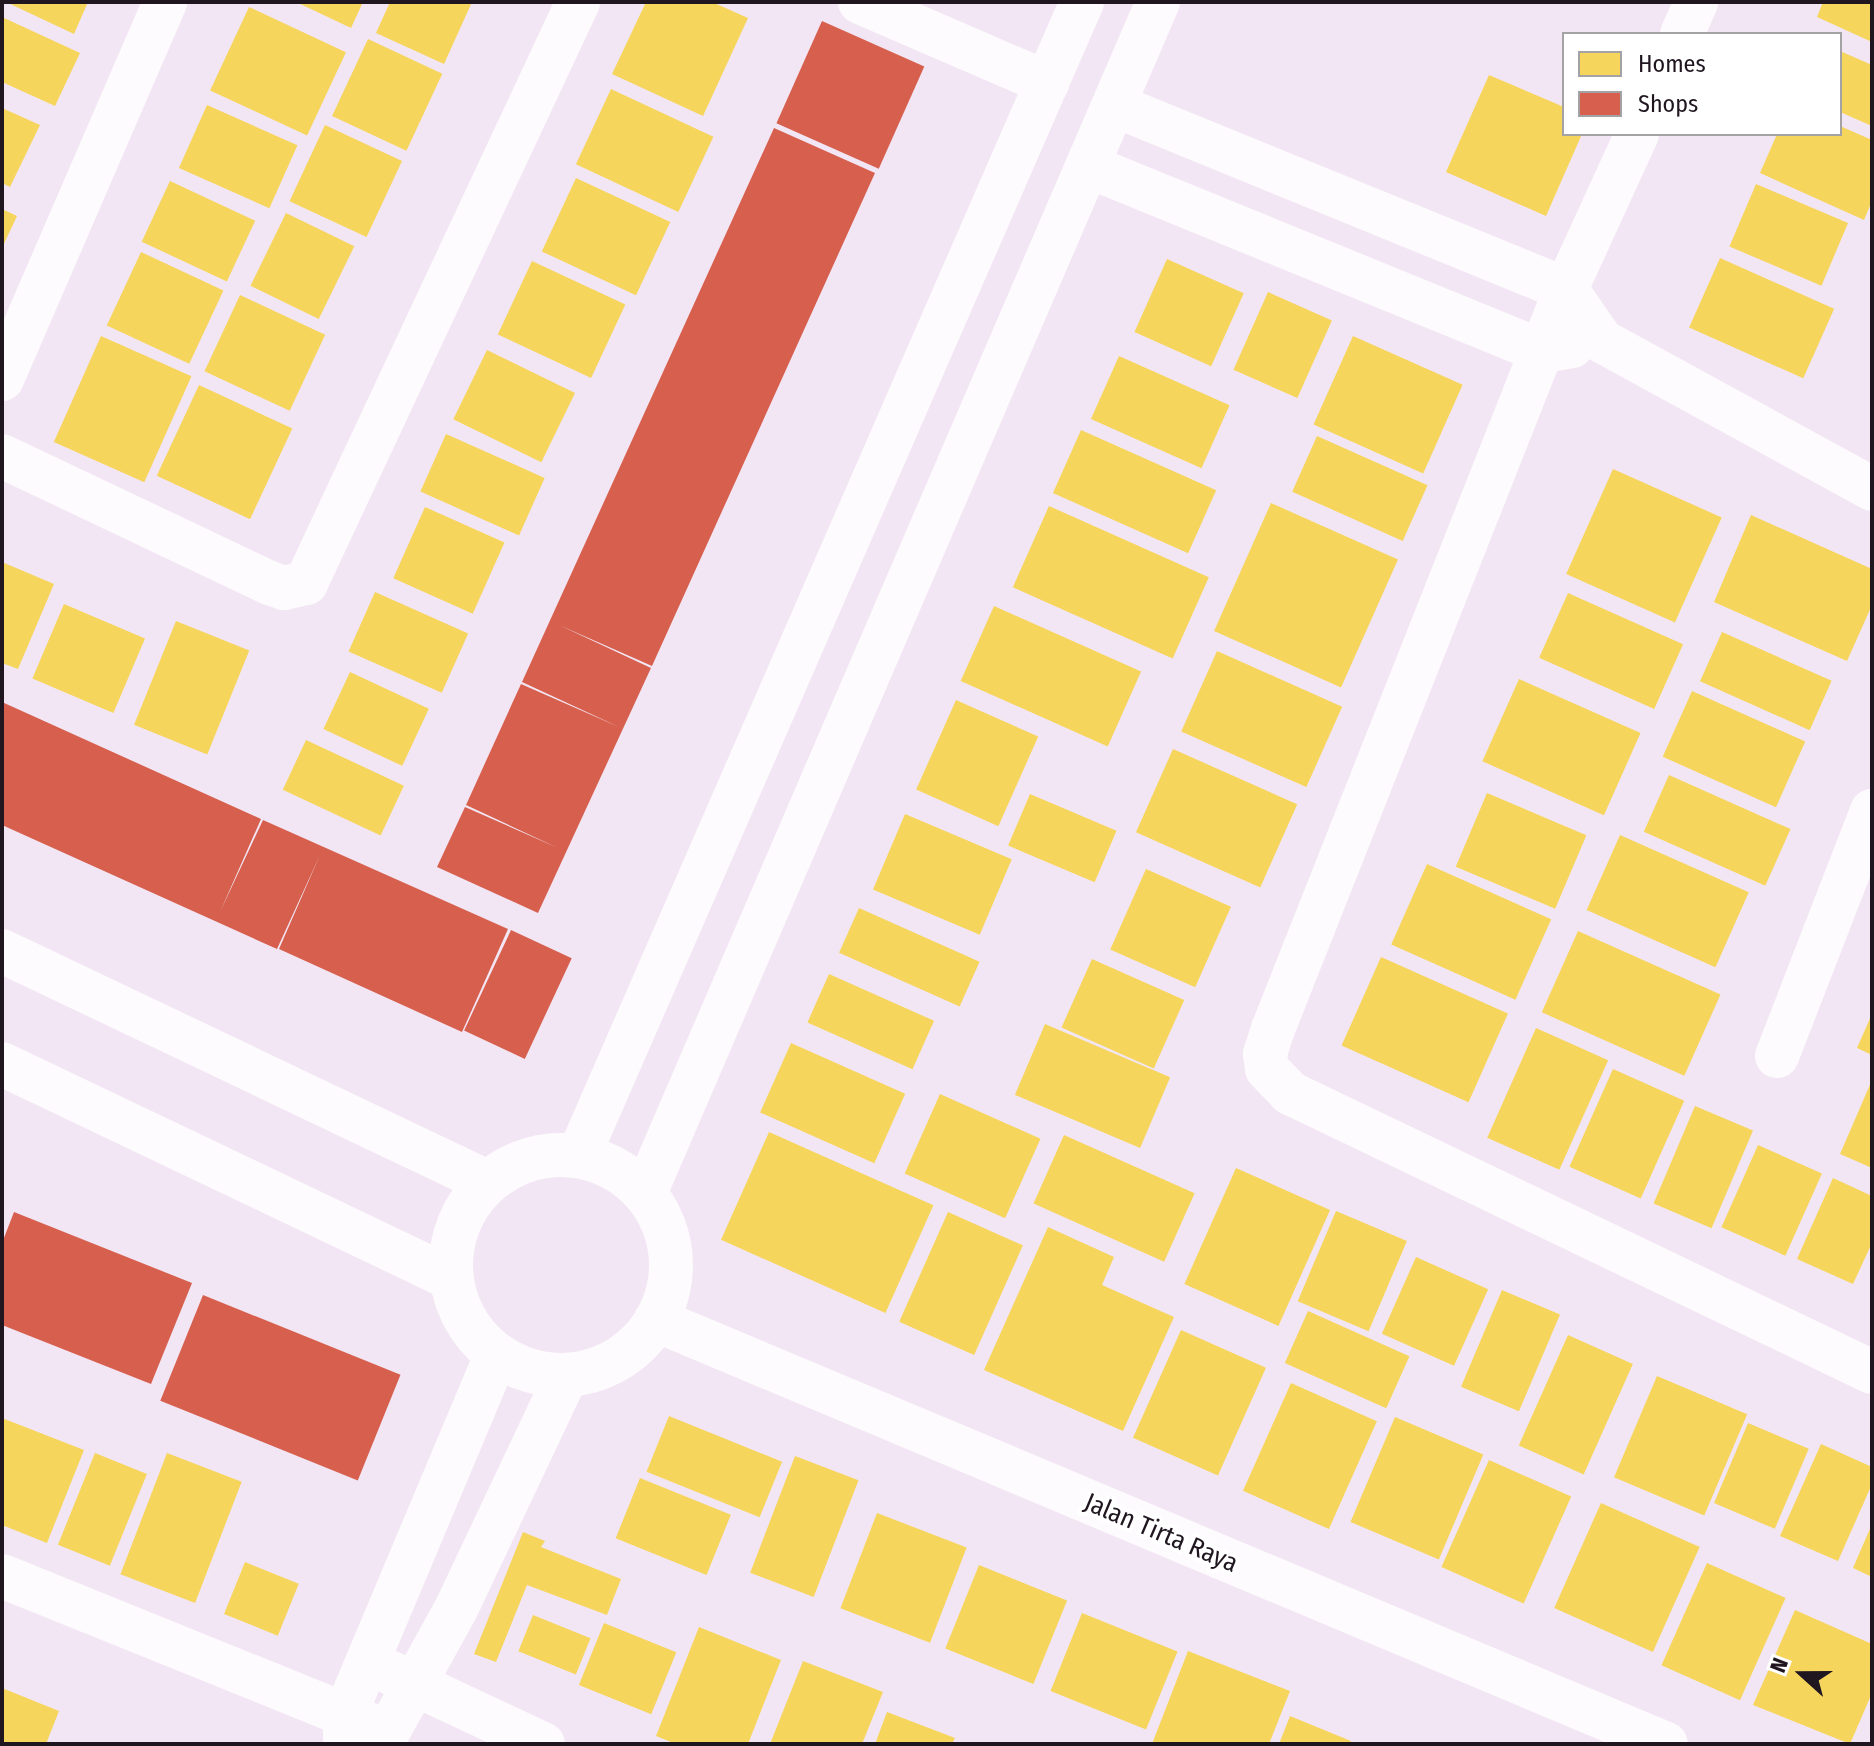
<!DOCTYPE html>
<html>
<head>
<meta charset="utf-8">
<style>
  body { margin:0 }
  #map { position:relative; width:1874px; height:1746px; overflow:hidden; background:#f3e6f4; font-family:"Fira Sans Condensed",sans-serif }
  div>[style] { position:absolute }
  .homes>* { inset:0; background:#f6d55c; transform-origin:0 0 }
  .shops>* { inset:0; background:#d6604d; transform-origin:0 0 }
  .street>* { height:44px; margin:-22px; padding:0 22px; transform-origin:22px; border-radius:22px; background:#fdfbfd }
  .street>.ring { margin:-22px; padding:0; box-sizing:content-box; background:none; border:44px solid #fdfbfd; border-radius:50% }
  span { translate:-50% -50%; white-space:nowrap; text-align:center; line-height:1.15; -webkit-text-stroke:8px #fff; paint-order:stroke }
  .street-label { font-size:26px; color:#1f161f }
  .frame { position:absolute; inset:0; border:4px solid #1f161f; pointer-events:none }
  .legend { position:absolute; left:1562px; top:32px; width:280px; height:104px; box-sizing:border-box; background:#fff; border:2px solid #a5a2a5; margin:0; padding:10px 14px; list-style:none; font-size:24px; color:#1f161f }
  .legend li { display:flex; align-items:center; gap:16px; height:40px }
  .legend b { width:40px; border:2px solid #a5a2a5 }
  .north { position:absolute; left:1762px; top:1634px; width:80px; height:80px; -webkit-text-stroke:6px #fff; paint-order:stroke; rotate:291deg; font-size:22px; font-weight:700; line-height:32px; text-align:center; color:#1f161f }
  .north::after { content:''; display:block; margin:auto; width:28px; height:36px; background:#1f161f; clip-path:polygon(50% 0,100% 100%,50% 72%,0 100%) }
</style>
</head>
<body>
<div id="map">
  <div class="homes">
    <i style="clip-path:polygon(6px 2px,88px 2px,74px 34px)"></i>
    <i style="clip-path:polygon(296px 2px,363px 2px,351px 28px)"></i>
    <i style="clip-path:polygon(390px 2px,472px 2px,444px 64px,376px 33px)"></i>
    <i style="clip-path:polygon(646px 2px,712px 2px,748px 18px,703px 116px,612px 74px)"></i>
    <i style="clip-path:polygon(1823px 2px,1872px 2px,1872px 42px,1817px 17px)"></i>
    <i style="left:249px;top:7px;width:107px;height:92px;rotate:25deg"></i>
    <i style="clip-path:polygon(2px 17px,80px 53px,55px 106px,2px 82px)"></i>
    <i style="left:368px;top:39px;width:82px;height:85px;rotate:25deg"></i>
    <i style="clip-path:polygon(1840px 51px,1872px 65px,1872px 126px,1840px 112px)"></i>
    <i style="clip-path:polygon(1489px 75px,1564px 107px,1564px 134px,1582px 134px,1546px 216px,1446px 172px)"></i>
    <i style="left:611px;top:89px;width:113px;height:83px;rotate:25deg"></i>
    <i style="left:207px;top:105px;width:99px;height:69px;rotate:24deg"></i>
    <i style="clip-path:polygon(2px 108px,40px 125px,10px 187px,2px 183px)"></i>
    <i style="left:325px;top:125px;width:85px;height:84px;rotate:25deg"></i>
    <i style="clip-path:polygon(1840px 126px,1872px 140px,1872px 201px,1864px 220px,1760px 173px,1777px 134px,1840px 134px)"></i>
    <i style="left:576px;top:178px;width:104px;height:81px;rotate:25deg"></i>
    <i style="left:170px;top:181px;width:94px;height:67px;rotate:25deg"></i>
    <i style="left:1756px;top:184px;width:100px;height:68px;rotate:23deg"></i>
    <i style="clip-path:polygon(2px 209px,17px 216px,2px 248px)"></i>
    <i style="left:286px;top:213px;width:76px;height:81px;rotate:26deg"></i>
    <i style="left:141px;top:252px;width:91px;height:81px;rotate:25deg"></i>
    <i style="left:1720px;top:258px;width:125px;height:76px;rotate:24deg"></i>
    <i style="left:1167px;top:259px;width:84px;height:80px;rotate:24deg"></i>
    <i style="left:532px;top:261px;width:103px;height:81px;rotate:25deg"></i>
    <i style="left:1268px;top:292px;width:70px;height:85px;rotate:24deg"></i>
    <i style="left:240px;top:295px;width:94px;height:84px;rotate:25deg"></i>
    <i style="left:101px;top:336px;width:99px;height:116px;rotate:24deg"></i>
    <i style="left:1353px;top:336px;width:120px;height:97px;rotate:24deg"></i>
    <i style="left:487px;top:350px;width:98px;height:77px;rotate:26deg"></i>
    <i style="left:1119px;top:356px;width:121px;height:69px;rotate:24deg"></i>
    <i style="left:199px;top:385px;width:103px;height:100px;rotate:25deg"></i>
    <i style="left:1081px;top:430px;width:148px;height:69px;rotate:24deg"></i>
    <i style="left:446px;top:434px;width:108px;height:63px;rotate:24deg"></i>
    <i style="left:1317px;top:436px;width:121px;height:61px;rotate:24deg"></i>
    <i style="left:1613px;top:469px;width:119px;height:115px;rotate:24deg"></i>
    <i style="left:1271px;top:503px;width:139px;height:140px;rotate:24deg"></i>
    <i style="left:1049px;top:506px;width:175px;height:89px;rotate:24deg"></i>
    <i style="left:425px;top:507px;width:87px;height:78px;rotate:24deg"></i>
    <i style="clip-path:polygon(1751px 515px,1872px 569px,1872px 605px,1847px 661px,1714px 602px)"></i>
    <i style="clip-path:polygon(2px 562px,54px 584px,18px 669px,2px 663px)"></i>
    <i style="left:375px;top:592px;width:102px;height:65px;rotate:24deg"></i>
    <i style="left:1568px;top:593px;width:126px;height:71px;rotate:24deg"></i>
    <i style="left:64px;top:604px;width:88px;height:81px;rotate:23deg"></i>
    <i style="left:994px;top:606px;width:161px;height:82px;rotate:24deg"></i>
    <i style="left:176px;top:621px;width:79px;height:112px;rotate:22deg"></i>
    <i style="left:1722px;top:632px;width:120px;height:54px;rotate:24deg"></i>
    <i style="left:1217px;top:651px;width:137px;height:88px;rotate:24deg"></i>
    <i style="left:350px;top:672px;width:87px;height:63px;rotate:25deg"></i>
    <i style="left:1519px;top:679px;width:133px;height:90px;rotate:24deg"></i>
    <i style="left:1692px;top:691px;width:124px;height:72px;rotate:24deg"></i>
    <i style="left:956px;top:700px;width:90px;height:98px;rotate:24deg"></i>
    <i style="left:306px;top:740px;width:108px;height:55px;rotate:25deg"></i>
    <i style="left:1173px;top:749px;width:136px;height:91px;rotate:24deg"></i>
    <i style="left:1669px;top:775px;width:133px;height:62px;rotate:24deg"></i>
    <i style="left:1487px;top:793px;width:108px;height:80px;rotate:23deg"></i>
    <i style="left:1030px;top:794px;width:94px;height:56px;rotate:23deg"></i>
    <i style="left:905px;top:814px;width:116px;height:82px;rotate:23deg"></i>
    <i style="left:1620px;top:835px;width:141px;height:82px;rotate:24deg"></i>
    <i style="left:1427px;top:864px;width:136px;height:88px;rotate:24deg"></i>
    <i style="left:1146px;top:869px;width:93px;height:88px;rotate:24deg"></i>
    <i style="left:859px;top:908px;width:132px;height:49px;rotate:24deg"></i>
    <i style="left:1578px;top:931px;width:156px;height:89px;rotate:24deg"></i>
    <i style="left:1381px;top:957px;width:139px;height:97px;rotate:24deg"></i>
    <i style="left:1092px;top:959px;width:101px;height:75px;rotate:24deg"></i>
    <i style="left:829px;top:974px;width:115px;height:53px;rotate:24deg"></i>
    <i style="clip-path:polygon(1872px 1014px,1872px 1055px,1857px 1048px)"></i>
    <i style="left:1045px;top:1024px;width:136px;height:77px;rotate:23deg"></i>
    <i style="left:1536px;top:1028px;width:79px;height:120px;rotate:24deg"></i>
    <i style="left:791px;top:1043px;width:125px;height:76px;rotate:24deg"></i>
    <i style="left:1613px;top:1069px;width:78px;height:107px;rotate:24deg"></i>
    <i style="clip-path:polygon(1872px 1080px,1872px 1168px,1840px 1154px)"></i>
    <i style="left:940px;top:1094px;width:110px;height:87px;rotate:24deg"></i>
    <i style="left:1695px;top:1106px;width:63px;height:106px;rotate:23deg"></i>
    <i style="left:769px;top:1132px;width:180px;height:118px;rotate:24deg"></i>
    <i style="left:1064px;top:1135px;width:143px;height:75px;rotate:24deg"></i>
    <i style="left:1758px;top:1145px;width:70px;height:90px;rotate:24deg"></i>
    <i style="left:1236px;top:1168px;width:103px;height:127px;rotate:24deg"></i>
    <i style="clip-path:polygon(1833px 1178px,1872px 1196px,1872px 1243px,1853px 1284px,1797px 1259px)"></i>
    <i style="left:1336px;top:1211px;width:77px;height:98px;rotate:23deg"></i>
    <i style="left:948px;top:1212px;width:82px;height:120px;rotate:24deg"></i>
    <i style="clip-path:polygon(1048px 1227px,1114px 1257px,1102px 1285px,1174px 1317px,1123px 1431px,984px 1370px)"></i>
    <i style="left:1416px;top:1257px;width:79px;height:84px;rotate:24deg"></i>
    <i style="left:1502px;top:1290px;width:63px;height:105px;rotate:23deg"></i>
    <i style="left:1308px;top:1311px;width:111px;height:57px;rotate:24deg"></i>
    <i style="left:1181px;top:1330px;width:93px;height:118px;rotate:24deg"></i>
    <i style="left:1568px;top:1335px;width:71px;height:121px;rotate:24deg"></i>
    <i style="left:1657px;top:1376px;width:98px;height:110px;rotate:23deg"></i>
    <i style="left:1291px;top:1383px;width:94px;height:118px;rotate:24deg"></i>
    <i style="left:669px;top:1416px;width:122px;height:60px;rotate:22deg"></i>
    <i style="left:1395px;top:1417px;width:96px;height:114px;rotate:23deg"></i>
    <i style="clip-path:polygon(2px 1418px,84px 1450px,47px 1543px,2px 1525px)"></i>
    <i style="left:1748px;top:1423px;width:66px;height:87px;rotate:23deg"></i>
    <i style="clip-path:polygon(1821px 1444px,1872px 1467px,1872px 1484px,1838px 1561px,1780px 1536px)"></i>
    <i style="left:95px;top:1453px;width:56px;height:99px;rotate:22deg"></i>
    <i style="left:167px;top:1453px;width:80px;height:130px;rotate:21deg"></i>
    <i style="left:795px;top:1456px;width:68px;height:125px;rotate:21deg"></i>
    <i style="left:1489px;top:1460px;width:90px;height:117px;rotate:24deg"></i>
    <i style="left:640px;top:1478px;width:98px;height:65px;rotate:22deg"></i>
    <i style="left:1601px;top:1503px;width:108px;height:115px;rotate:24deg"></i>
    <i style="left:877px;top:1513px;width:96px;height:102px;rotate:21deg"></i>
    <i style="clip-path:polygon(1872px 1524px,1872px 1577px,1853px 1568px)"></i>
    <i style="clip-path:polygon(523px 1532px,545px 1541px,541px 1547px,621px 1579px,607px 1615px,527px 1585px,496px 1662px,474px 1654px)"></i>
    <i style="left:245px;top:1562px;width:58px;height:56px;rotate:22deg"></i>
    <i style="left:1707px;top:1563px;width:86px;height:112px;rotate:24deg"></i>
    <i style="left:979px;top:1565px;width:95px;height:90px;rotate:22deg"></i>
    <i style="clip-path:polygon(1795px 1610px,1872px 1644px,1872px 1693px,1850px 1744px,1753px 1705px)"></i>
    <i style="left:1082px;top:1613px;width:103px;height:84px;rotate:22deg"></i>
    <i style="left:533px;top:1615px;width:62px;height:39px;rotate:22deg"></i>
    <i style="left:604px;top:1623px;width:78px;height:67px;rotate:22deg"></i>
    <i style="clip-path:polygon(699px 1627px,781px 1660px,748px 1744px,676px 1744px,656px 1736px)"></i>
    <i style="clip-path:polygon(1188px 1651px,1290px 1691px,1269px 1744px,1152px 1744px)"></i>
    <i style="clip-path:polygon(803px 1661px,883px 1692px,862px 1744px,770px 1744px)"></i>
    <i style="clip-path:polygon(2px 1688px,59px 1711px,46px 1744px,2px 1744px)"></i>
    <i style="clip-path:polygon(887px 1712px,955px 1738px,952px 1744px,875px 1744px)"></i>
    <i style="clip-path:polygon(1290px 1716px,1351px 1741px,1349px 1744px,1279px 1744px)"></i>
  </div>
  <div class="shops">
    <i style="left:822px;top:21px;width:112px;height:112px;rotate:24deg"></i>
    <i style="clip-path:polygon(774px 128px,875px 173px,652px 666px,559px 625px,651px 668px,538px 913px,437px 867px,465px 807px,558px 848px,466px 805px,521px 684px,619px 727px,522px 682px)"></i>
    <i style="clip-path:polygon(2px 702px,261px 819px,220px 912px,263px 820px,508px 929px,462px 1032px,279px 949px,320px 855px,277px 949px,2px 825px)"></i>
    <i style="left:511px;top:930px;width:67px;height:111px;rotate:25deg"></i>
    <i style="clip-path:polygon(14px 1212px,192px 1283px,151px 1384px,2px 1325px,2px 1243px)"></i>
    <i style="left:203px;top:1295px;width:213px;height:114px;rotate:22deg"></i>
  </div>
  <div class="street">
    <i style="left:860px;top:2px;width:204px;rotate:23.4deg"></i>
    <i style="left:1682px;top:34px;width:35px;rotate:-66deg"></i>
    <i style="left:1114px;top:105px;width:488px;rotate:22.2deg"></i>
    <i style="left:1566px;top:289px;width:63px;rotate:55.3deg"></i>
    <i style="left:1602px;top:341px;width:308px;rotate:28.7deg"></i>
    <i style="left:1637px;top:134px;width:170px;rotate:114.6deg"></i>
    <i style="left:1566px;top:289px;width:796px;rotate:111.6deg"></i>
    <i style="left:1273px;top:1029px;width:26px;rotate:108deg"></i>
    <i style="left:1265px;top:1054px;width:15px;rotate:82deg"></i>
    <i style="left:1267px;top:1069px;width:33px;rotate:46deg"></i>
    <i style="left:1290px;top:1093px;width:645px;rotate:25.61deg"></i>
    <i style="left:1088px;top:166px;width:490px;rotate:22.2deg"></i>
    <i style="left:1542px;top:351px;width:30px;rotate:-9deg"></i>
    <i style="left:2px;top:379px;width:411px;rotate:-66.6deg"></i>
    <i style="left:2px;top:456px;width:297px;rotate:25.4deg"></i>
    <i style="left:270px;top:583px;width:15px;rotate:20deg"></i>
    <i style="left:284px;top:588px;width:23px;rotate:-13deg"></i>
    <i style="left:306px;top:583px;width:642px;rotate:-64.91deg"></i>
    <i style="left:2px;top:951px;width:537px;rotate:25.47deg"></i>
    <i style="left:1777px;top:1056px;width:263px;rotate:-68.8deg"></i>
    <i style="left:2px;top:1064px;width:496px;rotate:25.5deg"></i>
    <i style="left:579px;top:1155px;width:1258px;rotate:-66.43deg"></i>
    <i class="ring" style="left:451px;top:1155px;width:176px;height:176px"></i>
    <i style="left:645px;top:1193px;width:1297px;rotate:-66.7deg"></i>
    <i style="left:656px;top:1320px;width:1095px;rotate:22.77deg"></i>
    <i style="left:2px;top:1576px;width:398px;rotate:22deg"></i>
    <i style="left:389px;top:1672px;width:170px;rotate:25.1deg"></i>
    <i style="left:345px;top:1744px;width:29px;rotate:-90deg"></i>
    <i style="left:345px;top:1715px;width:390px;rotate:-67.2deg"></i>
    <i style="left:375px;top:1744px;width:18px;rotate:-43deg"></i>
    <i style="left:388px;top:1732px;width:141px;rotate:-61.1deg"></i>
    <i style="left:456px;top:1609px;width:258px;rotate:-64.7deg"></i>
  </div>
  <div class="street-label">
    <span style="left:1161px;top:1533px;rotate:23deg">Jalan Tirta Raya</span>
  </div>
  <div class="frame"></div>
  <ul class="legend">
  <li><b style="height:22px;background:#f6d55c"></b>Homes</li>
  <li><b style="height:22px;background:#d6604d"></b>Shops</li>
  </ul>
  <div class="north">N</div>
</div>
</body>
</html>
